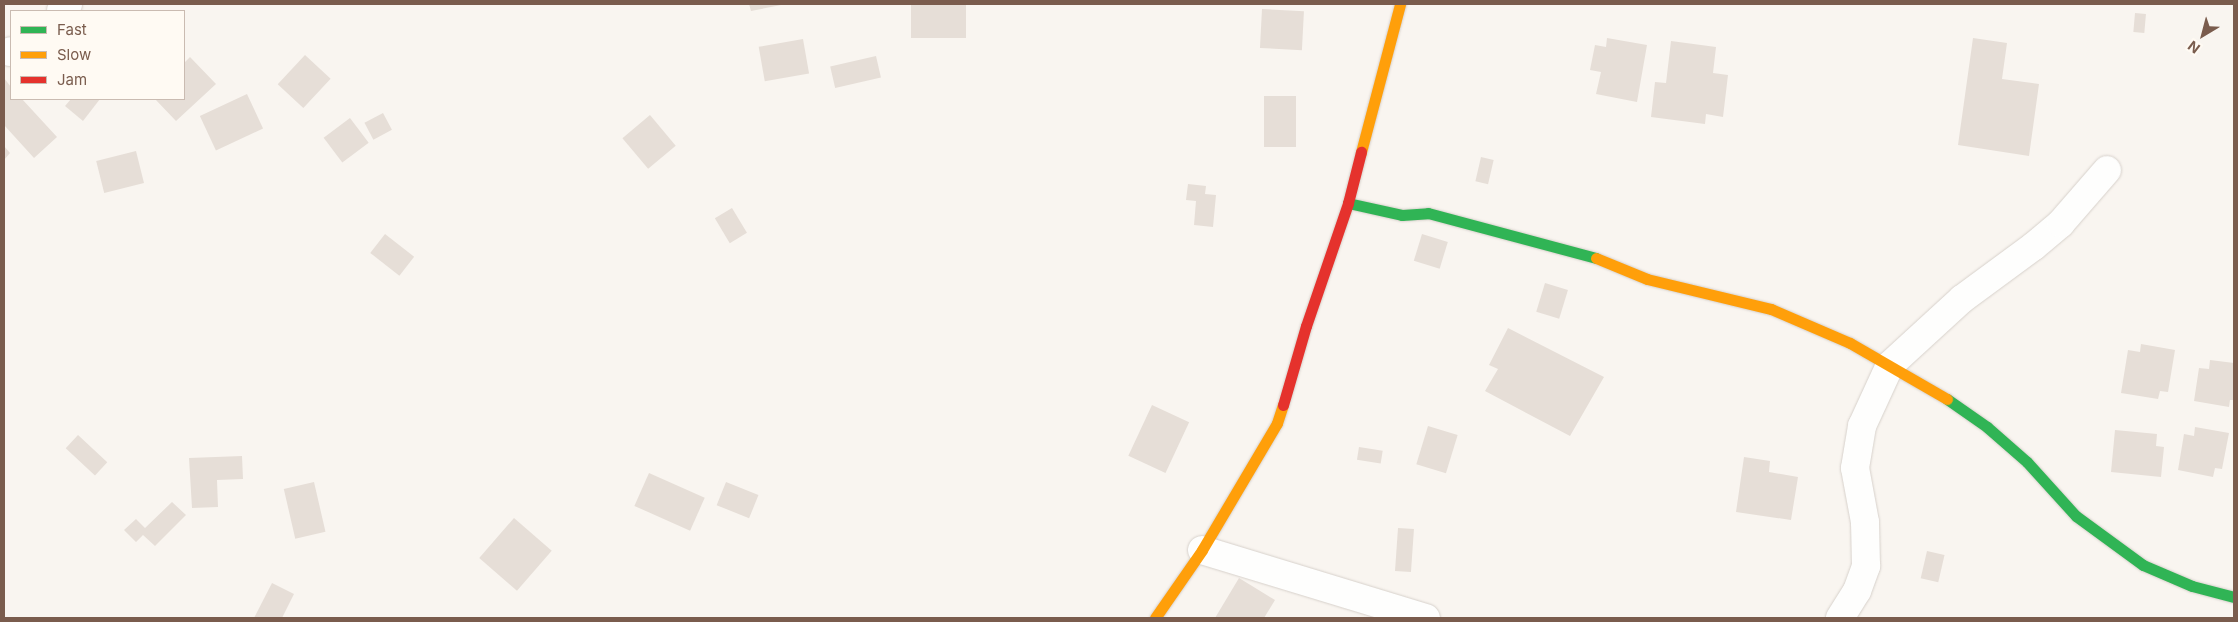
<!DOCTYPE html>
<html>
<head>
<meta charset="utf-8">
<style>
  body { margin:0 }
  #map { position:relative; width:2238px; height:622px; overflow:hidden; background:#f9f5f0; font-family:Inter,sans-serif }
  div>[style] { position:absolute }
  .building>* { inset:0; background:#e6ded7; transform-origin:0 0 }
  .roads { filter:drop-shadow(0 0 1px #d7d1cb) drop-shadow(0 0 1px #d7d1cb) }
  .street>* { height:28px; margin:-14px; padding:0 14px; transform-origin:14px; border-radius:14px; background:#fefefd }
  .fast>* { height:11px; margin:-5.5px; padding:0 5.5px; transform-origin:5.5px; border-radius:5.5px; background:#30b455 }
  .slow>* { height:11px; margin:-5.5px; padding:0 5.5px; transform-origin:5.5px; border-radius:5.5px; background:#ff9f0a }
  .jam>* { height:11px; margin:-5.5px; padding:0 5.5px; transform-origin:5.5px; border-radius:5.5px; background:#e5322d }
  span { translate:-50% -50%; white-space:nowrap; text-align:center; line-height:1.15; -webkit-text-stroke:5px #fffaf3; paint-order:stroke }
  .frame { position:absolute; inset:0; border:5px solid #7a5c4d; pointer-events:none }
  .legend { position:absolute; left:10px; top:10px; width:175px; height:90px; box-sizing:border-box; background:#fffaf3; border:1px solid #cabbb1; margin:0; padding:6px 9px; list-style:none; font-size:15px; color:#7a5c4d }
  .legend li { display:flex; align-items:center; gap:10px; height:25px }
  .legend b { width:25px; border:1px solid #cabbb1 }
  .north { position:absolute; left:2178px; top:10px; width:50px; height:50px; -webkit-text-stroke:4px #fffaf3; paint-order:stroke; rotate:217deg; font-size:14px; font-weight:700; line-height:20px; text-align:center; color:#7a5c4d }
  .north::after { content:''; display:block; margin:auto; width:18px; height:22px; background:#7a5c4d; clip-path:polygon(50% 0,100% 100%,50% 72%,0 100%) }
</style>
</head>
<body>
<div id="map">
  <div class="building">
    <i style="clip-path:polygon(749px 4px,781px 4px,781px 5px,751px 11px)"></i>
    <i style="left:911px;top:4px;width:55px;height:34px"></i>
    <i style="left:1262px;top:9px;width:42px;height:39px;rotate:3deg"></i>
    <i style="left:2135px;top:13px;width:11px;height:19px;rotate:5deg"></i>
    <i style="clip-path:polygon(1607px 38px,1647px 45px,1637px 102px,1596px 94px,1601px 72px,1590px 70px,1595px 45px,1606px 47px)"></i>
    <i style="clip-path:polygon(1973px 38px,2007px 43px,2002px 79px,2039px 84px,2029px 156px,1958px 145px)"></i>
    <i style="left:803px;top:39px;width:35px;height:45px;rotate:80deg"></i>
    <i style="clip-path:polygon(1671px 41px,1716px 47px,1713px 73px,1728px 75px,1723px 117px,1706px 114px,1705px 124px,1651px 117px,1655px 82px,1666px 83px)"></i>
    <i style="left:305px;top:55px;width:35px;height:40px;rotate:43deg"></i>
    <i style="left:876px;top:56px;width:22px;height:47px;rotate:77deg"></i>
    <i style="clip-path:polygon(190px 57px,216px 84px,176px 121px,155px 99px,184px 99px,184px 63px)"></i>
    <i style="clip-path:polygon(4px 78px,11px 87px,11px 99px,22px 99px,57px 137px,34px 158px,4px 125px)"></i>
    <i style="left:247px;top:94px;width:38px;height:52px;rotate:65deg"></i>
    <i style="left:1264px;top:96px;width:32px;height:51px"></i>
    <i style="clip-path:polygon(71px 99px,100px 99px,83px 121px,65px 106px)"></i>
    <i style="left:383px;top:113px;width:19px;height:21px;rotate:62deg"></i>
    <i style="left:650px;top:115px;width:40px;height:36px;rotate:50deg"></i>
    <i style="left:350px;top:118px;width:31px;height:33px;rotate:53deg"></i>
    <i style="clip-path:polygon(4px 146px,10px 153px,4px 160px)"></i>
    <i style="left:136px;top:151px;width:33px;height:41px;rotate:76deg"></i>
    <i style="left:1481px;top:157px;width:13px;height:25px;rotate:13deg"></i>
    <i style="clip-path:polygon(1188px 184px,1206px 186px,1205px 194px,1216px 195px,1213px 227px,1194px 225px,1196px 201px,1186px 200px)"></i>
    <i style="left:732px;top:208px;width:29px;height:20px;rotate:59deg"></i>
    <i style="left:385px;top:234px;width:37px;height:24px;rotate:38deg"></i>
    <i style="left:1422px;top:234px;width:27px;height:28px;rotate:17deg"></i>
    <i style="left:1545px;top:283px;width:24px;height:30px;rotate:17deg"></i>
    <i style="clip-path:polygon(1508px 328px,1604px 377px,1570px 436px,1485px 391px,1498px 369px,1489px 365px)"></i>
    <i style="clip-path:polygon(2141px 344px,2175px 350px,2168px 392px,2160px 391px,2158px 399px,2121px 393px,2128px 350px,2140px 352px)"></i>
    <i style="clip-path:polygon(2210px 360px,2234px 363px,2234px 400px,2230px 400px,2229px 407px,2194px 401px,2199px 368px,2209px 369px)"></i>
    <i style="left:1152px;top:405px;width:41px;height:56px;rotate:25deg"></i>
    <i style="left:1428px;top:426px;width:31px;height:40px;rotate:17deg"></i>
    <i style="clip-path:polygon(2195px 427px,2229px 433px,2222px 469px,2215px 468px,2213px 477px,2178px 470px,2184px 434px,2194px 436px)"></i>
    <i style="clip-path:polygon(2115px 430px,2157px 434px,2156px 446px,2164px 447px,2161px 477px,2111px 472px)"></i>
    <i style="left:78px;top:435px;width:40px;height:18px;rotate:43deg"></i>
    <i style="left:1359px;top:447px;width:24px;height:13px;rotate:9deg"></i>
    <i style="clip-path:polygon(242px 456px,243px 479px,217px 480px,218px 507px,192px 508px,189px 458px)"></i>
    <i style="clip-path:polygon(1744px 457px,1770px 461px,1769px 472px,1798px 477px,1791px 520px,1736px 512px)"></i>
    <i style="left:649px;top:473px;width:61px;height:36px;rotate:24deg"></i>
    <i style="left:314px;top:482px;width:51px;height:31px;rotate:77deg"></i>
    <i style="left:726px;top:482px;width:35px;height:25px;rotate:22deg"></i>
    <i style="clip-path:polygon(172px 502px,186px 515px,155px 546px,143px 535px,136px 542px,124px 530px,136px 519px,145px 528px)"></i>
    <i style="left:514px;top:518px;width:50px;height:53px;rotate:41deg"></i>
    <i style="left:1398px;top:528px;width:16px;height:43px;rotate:4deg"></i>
    <i style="left:1927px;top:551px;width:18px;height:28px;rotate:13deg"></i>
    <i style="clip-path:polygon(1239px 578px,1275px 600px,1264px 618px,1215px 618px)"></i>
    <i style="clip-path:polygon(272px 583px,294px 594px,282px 618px,254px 618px)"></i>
  </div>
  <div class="roads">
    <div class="street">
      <i style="left:61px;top:11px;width:10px;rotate:-45deg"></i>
      <i style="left:10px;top:52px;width:1px;rotate:-45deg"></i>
      <i style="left:1202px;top:550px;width:234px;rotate:16.9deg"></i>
      <i style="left:1840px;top:618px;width:32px;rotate:-58deg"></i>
      <i style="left:1857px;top:591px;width:27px;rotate:-70deg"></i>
      <i style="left:1866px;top:566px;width:44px;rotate:-91.3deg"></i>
      <i style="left:1865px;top:522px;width:55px;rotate:-100.5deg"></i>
      <i style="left:1855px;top:468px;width:43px;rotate:-80.5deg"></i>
      <i style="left:1862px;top:426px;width:67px;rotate:-65.3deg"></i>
      <i style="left:1890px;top:365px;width:98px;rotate:-42.5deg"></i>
      <i style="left:1962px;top:299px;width:89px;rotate:-36.4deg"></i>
      <i style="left:2034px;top:246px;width:35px;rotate:-40deg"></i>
      <i style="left:2061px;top:223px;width:70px;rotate:-49deg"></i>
    </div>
    <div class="fast">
      <i style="left:1348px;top:203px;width:55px;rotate:12.5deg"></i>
      <i style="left:1402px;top:215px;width:26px;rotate:-4deg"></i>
      <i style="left:1428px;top:213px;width:174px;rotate:15deg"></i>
      <i style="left:1947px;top:399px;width:49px;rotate:35deg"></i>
      <i style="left:1987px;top:427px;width:53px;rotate:41.2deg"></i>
      <i style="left:2027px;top:462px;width:73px;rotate:47.8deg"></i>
      <i style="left:2076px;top:516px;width:83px;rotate:36.2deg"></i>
      <i style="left:2143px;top:565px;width:53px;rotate:23.2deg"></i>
      <i style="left:2192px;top:586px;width:43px;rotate:14.7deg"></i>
    </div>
    <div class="slow">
      <i style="left:1361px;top:152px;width:153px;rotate:-75.2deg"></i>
      <i style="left:1596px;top:258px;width:55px;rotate:22.4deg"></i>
      <i style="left:1647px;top:279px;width:128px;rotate:13.6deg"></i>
      <i style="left:1771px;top:309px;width:86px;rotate:23.3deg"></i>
      <i style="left:1850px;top:343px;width:112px;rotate:30deg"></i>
      <i style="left:1155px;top:618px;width:83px;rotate:-55.3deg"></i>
      <i style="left:1202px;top:550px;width:147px;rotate:-59.4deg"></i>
      <i style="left:1277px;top:423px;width:19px;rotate:-72deg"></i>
    </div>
    <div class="jam">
      <i style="left:1283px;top:405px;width:82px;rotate:-73.8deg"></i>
      <i style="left:1306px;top:326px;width:130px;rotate:-71.1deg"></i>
      <i style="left:1348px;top:203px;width:53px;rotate:-75.7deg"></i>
    </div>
  </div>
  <div class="frame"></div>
  <ul class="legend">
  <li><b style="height:6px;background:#30b455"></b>Fast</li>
  <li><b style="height:6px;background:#ff9f0a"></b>Slow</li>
  <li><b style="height:6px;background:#e5322d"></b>Jam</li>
  </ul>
  <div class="north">N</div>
</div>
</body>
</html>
